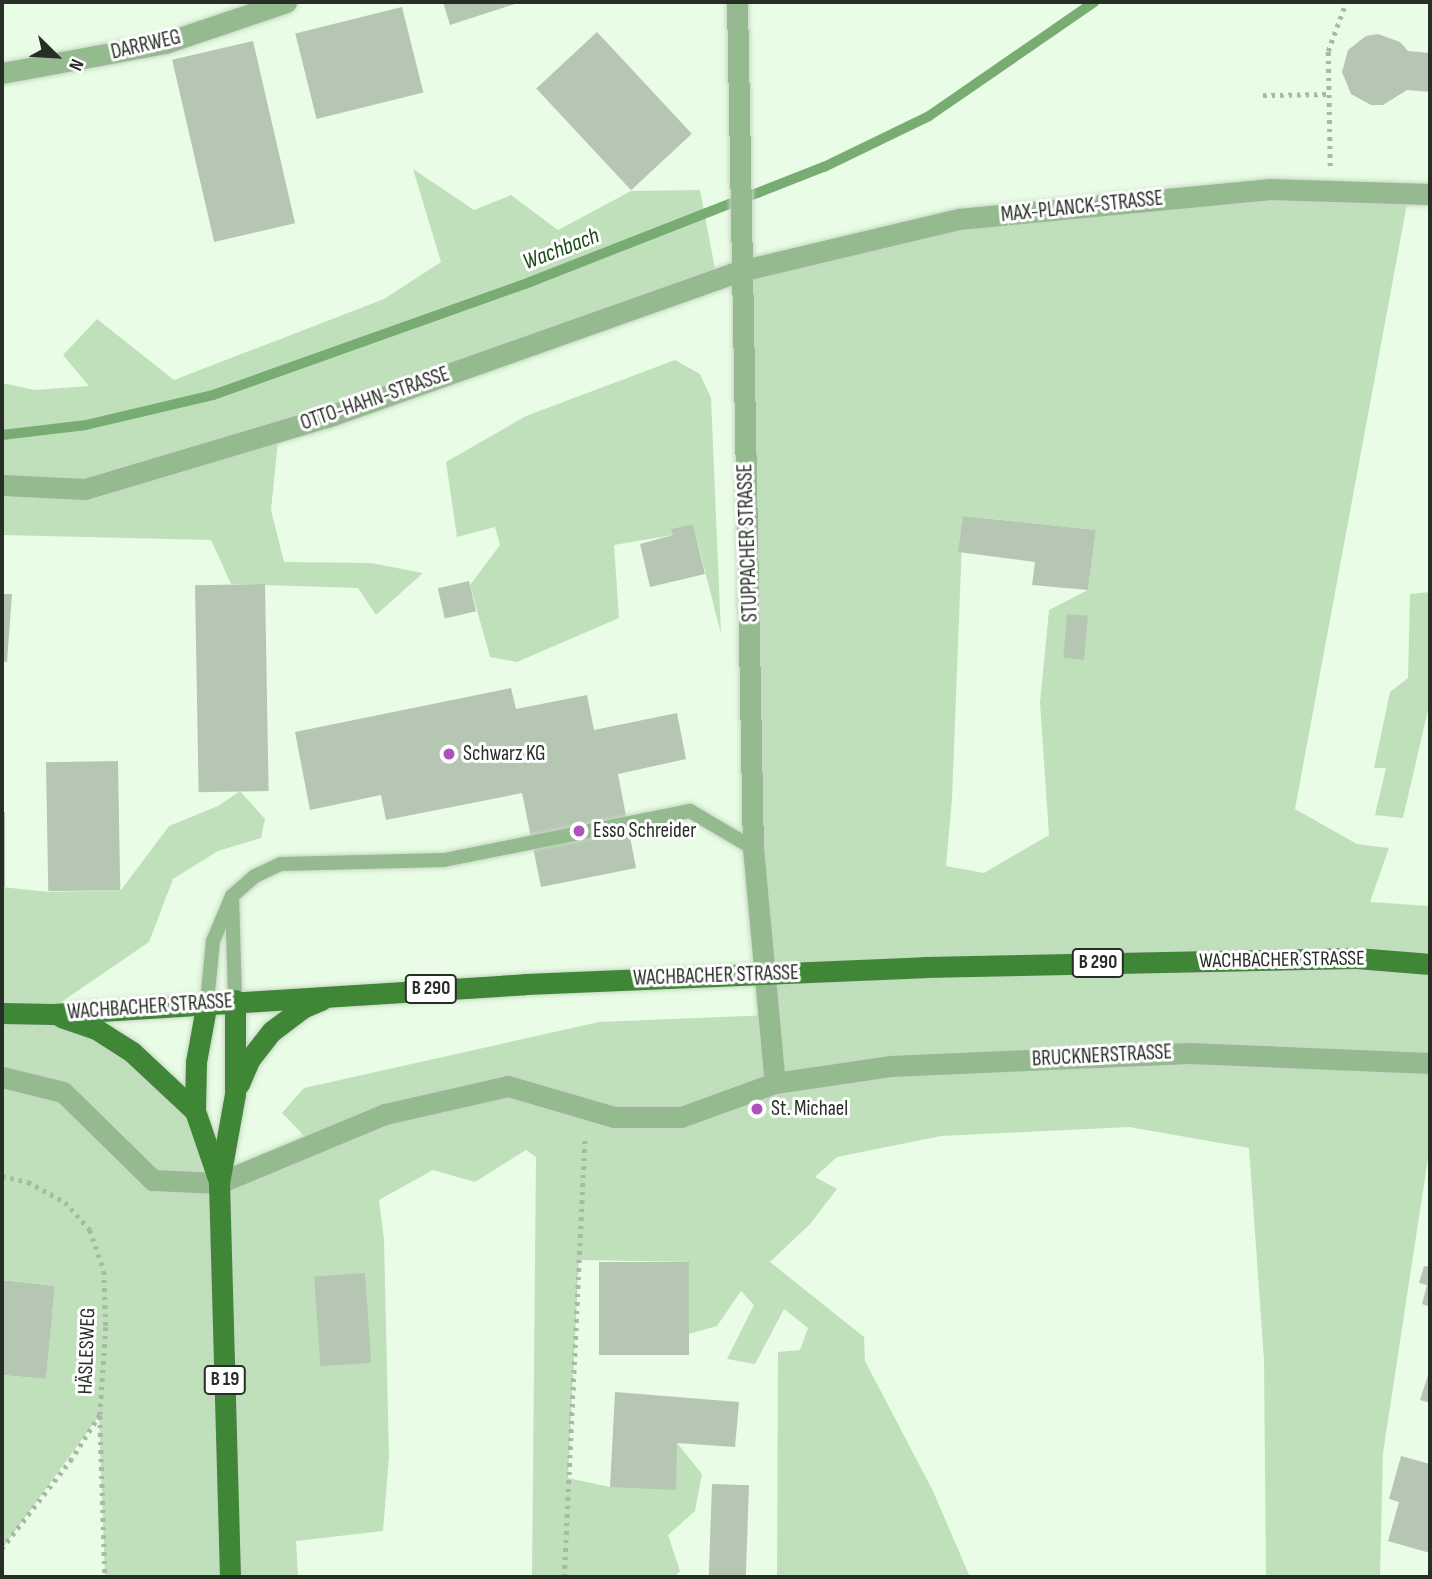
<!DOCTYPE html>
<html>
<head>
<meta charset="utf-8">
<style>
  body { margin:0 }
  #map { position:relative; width:1432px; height:1579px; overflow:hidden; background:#e9fce6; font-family:"Sofia Sans Condensed",sans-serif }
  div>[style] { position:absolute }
  .green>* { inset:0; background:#c0e0bc }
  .stream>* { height:10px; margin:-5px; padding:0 5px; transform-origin:5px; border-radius:5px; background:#79ac73 }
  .building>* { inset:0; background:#b5c7b2; transform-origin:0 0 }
  .path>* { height:4.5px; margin-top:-2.25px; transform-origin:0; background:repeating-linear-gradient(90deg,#aab9a7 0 3.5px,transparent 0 8.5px) }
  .roads { filter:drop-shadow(0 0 2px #c6d7c3) drop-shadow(0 0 2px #c6d7c3) }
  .lane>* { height:14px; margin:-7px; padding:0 7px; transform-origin:7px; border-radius:7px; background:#95ba90 }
  .street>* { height:21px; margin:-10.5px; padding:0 10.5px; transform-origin:10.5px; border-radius:10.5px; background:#95ba90 }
  .primary>* { height:21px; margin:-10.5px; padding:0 10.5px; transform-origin:10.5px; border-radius:10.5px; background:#3f8637 }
  .dots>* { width:19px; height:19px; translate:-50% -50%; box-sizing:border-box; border:4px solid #fff; border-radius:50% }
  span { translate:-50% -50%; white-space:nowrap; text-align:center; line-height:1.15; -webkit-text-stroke:6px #fff; paint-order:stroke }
  .shield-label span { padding:2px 5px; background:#fff; border:2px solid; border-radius:5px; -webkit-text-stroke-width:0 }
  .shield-label { font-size:19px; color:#272e26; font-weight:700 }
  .street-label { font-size:21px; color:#272e26 }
  .poi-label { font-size:21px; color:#272e26 }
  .left { translate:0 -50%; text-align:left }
  .water-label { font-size:23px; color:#184b13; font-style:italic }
  .frame { position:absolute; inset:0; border:4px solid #272e26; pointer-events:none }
  .north { position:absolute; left:21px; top:21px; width:70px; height:70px; -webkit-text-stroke:5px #fff; paint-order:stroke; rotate:114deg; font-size:19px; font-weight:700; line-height:28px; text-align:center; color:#272e26 }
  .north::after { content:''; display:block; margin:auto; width:24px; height:32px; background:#272e26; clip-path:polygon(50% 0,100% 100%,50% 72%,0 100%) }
</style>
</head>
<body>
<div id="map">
  <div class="green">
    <i style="clip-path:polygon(413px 169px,474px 210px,511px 195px,558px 230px,631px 191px,700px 190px,717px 279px,279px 431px,271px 510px,284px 562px,371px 563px,423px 573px,376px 615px,358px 588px,231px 584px,211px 540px,2px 535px,2px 498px,78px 490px,2px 485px,2px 383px,35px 390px,89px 386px,63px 355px,97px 319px,174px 380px,384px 299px,441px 262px)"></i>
    <i style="clip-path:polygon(evenodd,1269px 189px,1409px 193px,1295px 809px,1357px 844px,1389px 848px,1370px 902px,1430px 906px,1430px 1145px,1383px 1453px,1380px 1577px,1266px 1577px,1264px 1360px,1249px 1148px,1129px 1127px,941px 1136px,837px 1157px,815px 1177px,837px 1189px,810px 1224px,770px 1262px,864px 1337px,865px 1361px,933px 1491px,970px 1577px,777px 1577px,778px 1352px,800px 1350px,808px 1328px,784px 1309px,755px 1364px,727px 1359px,754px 1305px,741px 1291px,717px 1326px,689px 1334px,689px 1262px,579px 1260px,568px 1478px,610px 1487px,677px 1443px,702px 1474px,695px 1511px,668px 1535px,680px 1571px,674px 1577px,532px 1577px,536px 1157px,526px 1150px,475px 1182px,433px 1170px,379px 1200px,384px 1239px,389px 1457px,383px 1531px,296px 1541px,298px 1577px,105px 1577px,99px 1416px,2px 1549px,2px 1375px,46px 1379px,55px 1286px,3px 1280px,2px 1287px,2px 887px,49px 892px,121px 890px,169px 826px,218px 806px,240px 791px,265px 819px,261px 838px,218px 851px,173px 879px,149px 942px,57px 1005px,195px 1111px,219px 1183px,312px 1144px,282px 1113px,304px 1088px,599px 1022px,769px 1015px,740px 271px,959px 219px,1269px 189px,963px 516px,1096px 530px,1088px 590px,1049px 610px,1040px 703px,1049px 835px,984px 873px,946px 866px,952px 799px,963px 516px)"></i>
    <i style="clip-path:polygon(675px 360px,700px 374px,711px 398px,721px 634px,693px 524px,672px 529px,673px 535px,614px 545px,619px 618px,517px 662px,490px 657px,470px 585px,500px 545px,495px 527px,457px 537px,446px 462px,526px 416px)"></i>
    <i style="clip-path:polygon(1430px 592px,1430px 701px,1403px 818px,1375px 815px,1386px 768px,1374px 768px,1390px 692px,1408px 678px,1410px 594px)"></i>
  </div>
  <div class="stream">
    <i style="left:2px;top:435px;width:85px;rotate:-6.8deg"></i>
    <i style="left:86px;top:425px;width:130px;rotate:-13.3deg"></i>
    <i style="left:213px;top:395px;width:337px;rotate:-19.6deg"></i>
    <i style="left:530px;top:282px;width:316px;rotate:-21.4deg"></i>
    <i style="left:824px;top:167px;width:117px;rotate:-25.9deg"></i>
    <i style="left:929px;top:116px;width:201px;rotate:-34.6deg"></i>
  </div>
  <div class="building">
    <i style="clip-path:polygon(443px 2px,521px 2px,450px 25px)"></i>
    <i style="left:402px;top:7px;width:88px;height:110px;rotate:76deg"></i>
    <i style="left:597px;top:32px;width:139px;height:83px;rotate:47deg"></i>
    <i style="clip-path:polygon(1378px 34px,1400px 42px,1408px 51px,1430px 53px,1430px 92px,1407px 90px,1383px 105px,1371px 105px,1351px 94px,1342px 72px,1348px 50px,1366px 36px)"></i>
    <i style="left:253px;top:41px;width:187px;height:83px;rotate:77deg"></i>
    <i style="clip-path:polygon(963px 516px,1096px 530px,1088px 590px,1032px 585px,1035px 562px,958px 552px)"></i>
    <i style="clip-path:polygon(693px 524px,705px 574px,650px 587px,640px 544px,673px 535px,671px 529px)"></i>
    <i style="left:469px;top:581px;width:31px;height:32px;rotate:77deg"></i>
    <i style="left:265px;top:584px;width:207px;height:70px;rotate:89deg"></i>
    <i style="clip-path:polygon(2px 594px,12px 594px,7px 662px,2px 661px)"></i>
    <i style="left:1067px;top:614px;width:21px;height:44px;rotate:5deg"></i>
    <i style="clip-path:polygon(511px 688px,516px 709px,587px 695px,594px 730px,677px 713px,686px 759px,618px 774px,636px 868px,541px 887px,522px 793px,386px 820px,381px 795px,310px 810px,295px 732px)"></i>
    <i style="left:118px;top:761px;width:129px;height:72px;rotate:89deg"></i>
    <i style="left:2px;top:812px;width:3px;height:75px"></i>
    <i style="left:599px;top:1262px;width:90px;height:93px"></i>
    <i style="clip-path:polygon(1424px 1266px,1430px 1267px,1430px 1307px,1422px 1304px,1427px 1285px,1419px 1283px)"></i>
    <i style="left:365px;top:1273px;width:90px;height:51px;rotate:86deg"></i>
    <i style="clip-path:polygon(2px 1280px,55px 1286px,46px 1379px,2px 1375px)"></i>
    <i style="clip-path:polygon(1430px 1369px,1430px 1403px,1420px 1400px)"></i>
    <i style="clip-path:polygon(615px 1392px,739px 1402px,735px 1447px,677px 1443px,676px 1490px,610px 1487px)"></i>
    <i style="clip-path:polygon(1401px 1456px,1430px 1464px,1430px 1553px,1388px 1541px,1399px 1502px,1389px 1499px)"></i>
    <i style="left:712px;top:1484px;width:37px;height:93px;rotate:2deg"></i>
  </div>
  <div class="path">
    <i style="left:1263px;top:95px;width:66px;rotate:-0.9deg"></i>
    <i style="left:1330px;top:166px;width:115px;rotate:-91deg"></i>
    <i style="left:1328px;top:51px;width:52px;rotate:-69.8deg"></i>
    <i style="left:2px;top:1176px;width:27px;rotate:13deg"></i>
    <i style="left:28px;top:1182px;width:42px;rotate:28.4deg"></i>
    <i style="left:65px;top:1202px;width:38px;rotate:48deg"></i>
    <i style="left:90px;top:1230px;width:43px;rotate:71.1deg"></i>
    <i style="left:104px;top:1271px;width:56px;rotate:88deg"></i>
    <i style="left:106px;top:1327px;width:88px;rotate:93.9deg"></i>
    <i style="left:100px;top:1415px;width:52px;rotate:122.5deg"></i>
    <i style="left:72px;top:1459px;width:114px;rotate:127.9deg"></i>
    <i style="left:100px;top:1416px;width:161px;rotate:88.2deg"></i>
    <i style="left:564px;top:1577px;width:440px;rotate:-87.3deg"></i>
  </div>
  <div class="roads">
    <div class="lane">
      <i style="left:232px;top:896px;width:30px;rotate:-41deg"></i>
      <i style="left:255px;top:876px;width:29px;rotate:-25deg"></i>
      <i style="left:281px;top:864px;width:163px;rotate:-1.4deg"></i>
      <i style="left:444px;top:860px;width:251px;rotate:-11.3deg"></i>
      <i style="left:690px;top:811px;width:73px;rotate:30.4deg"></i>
      <i style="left:207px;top:1002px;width:61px;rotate:-84.4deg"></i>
      <i style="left:213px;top:941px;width:49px;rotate:-67.1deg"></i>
      <i style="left:232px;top:896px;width:104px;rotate:88.3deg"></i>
    </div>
    <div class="street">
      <i style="left:737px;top:2px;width:846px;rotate:88.92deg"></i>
      <i style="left:753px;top:848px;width:236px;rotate:84.7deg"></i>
      <i style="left:2px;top:73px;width:166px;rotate:-10.4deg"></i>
      <i style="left:165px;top:43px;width:128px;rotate:-18.7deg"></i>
      <i style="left:2px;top:485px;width:83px;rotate:2.8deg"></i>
      <i style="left:85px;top:489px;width:252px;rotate:-16.6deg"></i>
      <i style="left:327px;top:417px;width:438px;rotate:-19.5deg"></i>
      <i style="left:740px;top:271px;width:225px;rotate:-13.4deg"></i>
      <i style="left:959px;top:219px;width:311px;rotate:-5.5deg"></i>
      <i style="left:1269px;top:189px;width:161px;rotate:1.8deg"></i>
      <i style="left:2px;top:1077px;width:63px;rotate:13.8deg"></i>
      <i style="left:63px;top:1092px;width:126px;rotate:44.4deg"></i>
      <i style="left:153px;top:1180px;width:66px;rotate:2.6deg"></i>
      <i style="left:219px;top:1183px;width:180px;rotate:-22.6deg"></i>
      <i style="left:385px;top:1114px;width:126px;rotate:-12.8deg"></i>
      <i style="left:508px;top:1086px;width:110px;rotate:16.3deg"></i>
      <i style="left:614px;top:1117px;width:67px"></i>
      <i style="left:681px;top:1117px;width:100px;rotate:-19.9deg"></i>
      <i style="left:775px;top:1083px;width:116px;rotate:-8.4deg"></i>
      <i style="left:890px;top:1066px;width:299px;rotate:-2.5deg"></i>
      <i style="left:1189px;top:1053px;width:241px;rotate:2.4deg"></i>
    </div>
    <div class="primary">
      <i style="left:207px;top:1002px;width:61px;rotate:100.4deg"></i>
      <i style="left:196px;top:1062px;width:49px;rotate:91.2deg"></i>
      <i style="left:195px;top:1111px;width:74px;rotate:71.1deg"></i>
      <i style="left:2px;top:1013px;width:51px;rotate:1.1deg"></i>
      <i style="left:53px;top:1014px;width:473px;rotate:-3.6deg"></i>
      <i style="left:525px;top:984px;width:400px;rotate:-2.4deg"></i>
      <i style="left:925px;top:967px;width:431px;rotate:-1.2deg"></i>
      <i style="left:1356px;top:958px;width:74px;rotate:4.6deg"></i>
      <i style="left:61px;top:1017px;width:37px;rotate:19deg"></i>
      <i style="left:96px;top:1029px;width:43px;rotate:32.6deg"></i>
      <i style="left:132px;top:1052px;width:86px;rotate:43.1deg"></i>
      <i style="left:239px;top:1084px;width:26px;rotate:-67deg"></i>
      <i style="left:249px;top:1060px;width:37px;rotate:-52deg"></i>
      <i style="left:272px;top:1031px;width:38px;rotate:-37deg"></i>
      <i style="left:302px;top:1008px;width:21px;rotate:-23deg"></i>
      <i style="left:230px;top:1577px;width:394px;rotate:-91.6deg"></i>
      <i style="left:219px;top:1183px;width:90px;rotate:-79.8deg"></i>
      <i style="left:235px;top:1094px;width:94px;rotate:-90deg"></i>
    </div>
  </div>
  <div class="dots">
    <i style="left:449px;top:754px;background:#ae52bd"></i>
    <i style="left:579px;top:831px;background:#ae52bd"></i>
    <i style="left:757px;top:1109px;background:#ae52bd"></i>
  </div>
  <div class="shield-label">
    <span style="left:1098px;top:963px">B 290</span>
    <span style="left:431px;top:989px">B 290</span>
    <span style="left:225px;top:1380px">B 19</span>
  </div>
  <div class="street-label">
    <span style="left:146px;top:45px;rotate:-13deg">DARRWEG</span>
    <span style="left:1082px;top:207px;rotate:-6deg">MAX-PLANCK-STRASSE</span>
    <span style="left:375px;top:399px;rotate:-19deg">OTTO-HAHN-STRASSE</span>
    <span style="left:748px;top:543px;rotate:-92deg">STUPPACHER STRASSE</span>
    <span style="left:1282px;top:960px;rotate:-1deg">WACHBACHER STRASSE</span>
    <span style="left:716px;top:976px;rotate:-2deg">WACHBACHER STRASSE</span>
    <span style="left:150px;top:1007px;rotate:-4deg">WACHBACHER STRASSE</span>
    <span style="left:1102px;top:1056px;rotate:-3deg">BRUCKNERSTRASSE</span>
    <span style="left:87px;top:1351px;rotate:-88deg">HÄSLESWEG</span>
  </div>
  <div class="poi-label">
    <span class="left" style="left:463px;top:754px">Schwarz KG</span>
    <span class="left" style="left:593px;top:831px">Esso Schreider</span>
    <span class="left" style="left:771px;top:1109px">St. Michael</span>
  </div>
  <div class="water-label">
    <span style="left:561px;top:249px;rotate:-21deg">Wachbach</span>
  </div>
  <div class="frame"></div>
  <div class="north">N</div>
</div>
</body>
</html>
